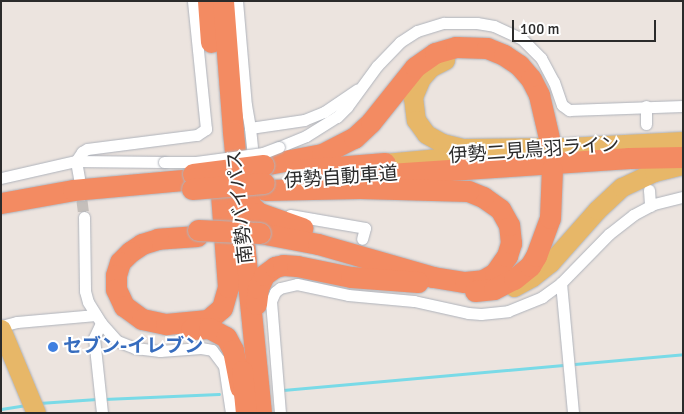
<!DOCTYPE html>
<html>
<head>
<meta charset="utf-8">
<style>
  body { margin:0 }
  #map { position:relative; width:684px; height:414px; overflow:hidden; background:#ece4df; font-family:Signika,"Noto Sans JP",sans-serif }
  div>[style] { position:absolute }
  .stream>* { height:3px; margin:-1.5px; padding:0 1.5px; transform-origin:1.5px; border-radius:1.5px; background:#79dae7 }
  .street-tunnel>* { height:11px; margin-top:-5.5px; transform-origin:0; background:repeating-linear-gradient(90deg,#c5bfbb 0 11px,transparent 0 16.5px) }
  .roads { filter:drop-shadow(0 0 1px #afb3bb) drop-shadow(0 0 1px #afb3bb) }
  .street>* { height:11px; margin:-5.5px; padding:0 5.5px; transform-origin:5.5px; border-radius:5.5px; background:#fff }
  .primary>* { height:19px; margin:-9.5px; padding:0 9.5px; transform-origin:9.5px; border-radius:9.5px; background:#e7b768 }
  .highway>* { height:21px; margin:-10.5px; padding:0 10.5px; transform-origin:10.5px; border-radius:10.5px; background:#f38b62 }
  .bridges { filter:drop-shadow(0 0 1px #afb3bb) drop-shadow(0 0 1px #afb3bb) }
  .street-bridge>* { height:11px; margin:-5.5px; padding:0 5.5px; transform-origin:5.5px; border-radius:5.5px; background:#fff }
  .highway-bridge>* { height:21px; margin:-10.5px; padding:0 10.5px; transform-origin:10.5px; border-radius:10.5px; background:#f38b62 }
  .dots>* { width:14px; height:14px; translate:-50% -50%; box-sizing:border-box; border:2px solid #fff; border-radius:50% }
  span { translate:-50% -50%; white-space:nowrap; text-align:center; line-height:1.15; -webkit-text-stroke:4px #fff; paint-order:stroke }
  .street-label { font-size:19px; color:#2b2b2b }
  .shop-label { font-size:19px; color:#366cbe; font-weight:700 }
  .left { translate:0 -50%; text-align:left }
  .frame { position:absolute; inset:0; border:2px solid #2b2b2b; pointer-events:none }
  .scale { position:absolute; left:512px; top:20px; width:144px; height:22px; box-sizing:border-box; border:2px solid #2b2b2b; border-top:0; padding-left:6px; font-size:15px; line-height:18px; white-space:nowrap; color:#2b2b2b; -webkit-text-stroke:4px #fff; paint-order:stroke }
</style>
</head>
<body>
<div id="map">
  <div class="stream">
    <i style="left:283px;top:390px;width:402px;rotate:-5.1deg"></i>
    <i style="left:104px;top:399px;width:115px;rotate:-2.5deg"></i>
    <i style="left:39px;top:403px;width:58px;rotate:-3.9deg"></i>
    <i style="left:1px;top:409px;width:24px;rotate:-9deg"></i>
  </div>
  <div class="street-tunnel">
    <i style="left:80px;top:184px;width:33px;rotate:83deg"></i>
  </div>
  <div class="roads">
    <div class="street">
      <i style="left:237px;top:1px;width:104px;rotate:85.1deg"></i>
      <i style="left:246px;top:105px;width:23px;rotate:80deg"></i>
      <i style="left:250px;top:128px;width:55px;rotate:-8.4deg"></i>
      <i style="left:304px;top:120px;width:22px;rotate:-22deg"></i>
      <i style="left:324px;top:112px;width:40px;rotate:-34deg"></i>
      <i style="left:646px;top:106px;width:18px;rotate:90deg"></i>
      <i style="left:250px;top:128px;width:36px;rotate:84deg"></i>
      <i style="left:279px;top:147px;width:29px;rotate:-22deg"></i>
      <i style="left:306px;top:136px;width:36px;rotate:-32deg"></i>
      <i style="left:337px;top:117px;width:14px;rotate:-45deg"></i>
      <i style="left:347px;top:107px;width:51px;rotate:-53.8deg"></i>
      <i style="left:377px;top:66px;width:33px;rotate:-46deg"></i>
      <i style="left:400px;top:42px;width:20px;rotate:-33deg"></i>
      <i style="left:417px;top:31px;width:28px;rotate:-17deg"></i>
      <i style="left:444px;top:23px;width:33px"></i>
      <i style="left:477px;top:23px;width:17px;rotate:10deg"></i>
      <i style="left:494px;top:26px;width:31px;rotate:25deg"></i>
      <i style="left:522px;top:39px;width:27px;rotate:45deg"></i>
      <i style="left:541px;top:58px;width:27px;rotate:62deg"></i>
      <i style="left:554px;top:82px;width:24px;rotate:71deg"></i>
      <i style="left:562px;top:105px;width:9px;rotate:36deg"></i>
      <i style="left:569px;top:110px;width:114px;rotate:-2deg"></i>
      <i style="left:1px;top:178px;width:77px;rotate:-12.8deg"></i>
      <i style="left:76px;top:161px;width:11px;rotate:-56deg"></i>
      <i style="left:82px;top:152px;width:6px;rotate:-31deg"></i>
      <i style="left:87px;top:149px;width:111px;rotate:-7.3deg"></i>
      <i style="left:197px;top:135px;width:11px;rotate:-34deg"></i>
      <i style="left:206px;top:129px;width:129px;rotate:-95.8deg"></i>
      <i style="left:79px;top:178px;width:17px;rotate:-100deg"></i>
      <i style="left:76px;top:161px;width:88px;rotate:0.7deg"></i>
      <i style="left:649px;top:190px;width:16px;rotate:86deg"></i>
      <i style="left:290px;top:215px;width:76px;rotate:9.8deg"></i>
      <i style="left:365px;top:228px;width:11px;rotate:105deg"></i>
      <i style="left:84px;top:217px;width:74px;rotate:89.2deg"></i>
      <i style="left:85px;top:291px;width:11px;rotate:75deg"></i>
      <i style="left:88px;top:302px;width:25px;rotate:58deg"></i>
      <i style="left:101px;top:323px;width:24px;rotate:48deg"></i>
      <i style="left:117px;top:341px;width:19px;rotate:21deg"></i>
      <i style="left:135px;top:348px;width:25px;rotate:7deg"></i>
      <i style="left:160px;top:351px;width:41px;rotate:-4.2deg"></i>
      <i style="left:201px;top:348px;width:11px;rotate:10deg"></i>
      <i style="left:212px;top:350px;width:20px;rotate:53deg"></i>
      <i style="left:224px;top:366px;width:48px;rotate:81.5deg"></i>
      <i style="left:561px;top:283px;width:131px;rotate:84.7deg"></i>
      <i style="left:101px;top:323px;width:17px;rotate:115deg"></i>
      <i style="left:94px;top:338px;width:75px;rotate:83.9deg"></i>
      <i style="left:1px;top:326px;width:16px;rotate:-14deg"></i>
      <i style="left:17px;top:322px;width:79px;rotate:-5.1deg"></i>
      <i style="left:280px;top:413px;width:112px;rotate:-94.6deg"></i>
      <i style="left:271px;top:301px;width:10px;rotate:-66deg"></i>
      <i style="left:275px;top:292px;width:6px;rotate:-39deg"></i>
      <i style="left:280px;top:288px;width:17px;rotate:-13deg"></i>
      <i style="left:297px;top:284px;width:52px;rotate:12.2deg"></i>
      <i style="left:348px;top:295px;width:66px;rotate:5.2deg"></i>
      <i style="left:414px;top:301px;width:55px;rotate:12.5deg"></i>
      <i style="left:468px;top:313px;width:13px;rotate:4deg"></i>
      <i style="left:481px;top:314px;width:27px;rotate:-6deg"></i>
      <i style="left:508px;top:311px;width:37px;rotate:-22deg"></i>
      <i style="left:542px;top:297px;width:24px;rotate:-36deg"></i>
      <i style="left:561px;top:283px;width:69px;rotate:-45.6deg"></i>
      <i style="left:609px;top:234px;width:31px;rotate:-38deg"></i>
      <i style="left:633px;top:215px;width:24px;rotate:-28deg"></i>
      <i style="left:654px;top:204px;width:30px;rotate:-14deg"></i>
    </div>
    <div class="primary">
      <i style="left:445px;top:60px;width:16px;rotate:153deg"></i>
      <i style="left:431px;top:67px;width:15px;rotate:132deg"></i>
      <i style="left:421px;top:78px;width:21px;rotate:113deg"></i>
      <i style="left:413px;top:97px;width:23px;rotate:83deg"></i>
      <i style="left:416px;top:120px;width:17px;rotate:54deg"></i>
      <i style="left:426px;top:134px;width:18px;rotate:29deg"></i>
      <i style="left:442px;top:143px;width:21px;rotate:14deg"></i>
      <i style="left:462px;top:148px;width:97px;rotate:-0.6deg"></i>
      <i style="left:548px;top:148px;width:135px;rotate:-3deg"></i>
      <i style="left:385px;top:163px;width:84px;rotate:-5.4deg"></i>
      <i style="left:514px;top:287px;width:21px;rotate:-29deg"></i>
      <i style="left:532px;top:277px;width:23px;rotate:-38deg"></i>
      <i style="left:550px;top:263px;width:71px;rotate:-48.4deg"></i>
      <i style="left:597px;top:210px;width:34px;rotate:-43deg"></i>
      <i style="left:622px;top:187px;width:35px;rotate:-25deg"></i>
      <i style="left:654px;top:172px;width:30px;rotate:-14deg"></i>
      <i style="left:1px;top:329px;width:91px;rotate:67.4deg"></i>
    </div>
    <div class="highway">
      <i style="left:208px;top:1px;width:41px;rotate:85.8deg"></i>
      <i style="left:223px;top:1px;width:131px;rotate:85.6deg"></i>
      <i style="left:233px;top:132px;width:282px;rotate:84.3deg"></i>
      <i style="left:263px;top:165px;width:60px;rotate:-10.6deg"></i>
      <i style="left:322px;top:154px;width:36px;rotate:-27deg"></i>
      <i style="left:354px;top:138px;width:23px;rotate:-43deg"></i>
      <i style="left:371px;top:122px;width:70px;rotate:-51.3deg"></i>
      <i style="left:415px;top:67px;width:24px;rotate:-35deg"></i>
      <i style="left:435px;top:53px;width:22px;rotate:-16deg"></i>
      <i style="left:456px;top:47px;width:31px;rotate:2deg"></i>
      <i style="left:487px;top:48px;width:18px;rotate:22deg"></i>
      <i style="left:504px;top:55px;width:18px;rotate:34deg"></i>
      <i style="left:519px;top:65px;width:18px;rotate:49deg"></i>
      <i style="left:531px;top:79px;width:18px;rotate:63deg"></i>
      <i style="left:539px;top:95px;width:44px;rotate:76.9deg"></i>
      <i style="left:299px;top:170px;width:86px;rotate:-4.7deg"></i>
      <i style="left:374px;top:175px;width:256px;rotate:-3.8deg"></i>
      <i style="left:629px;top:158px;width:54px;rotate:-1.1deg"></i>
      <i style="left:245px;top:186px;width:20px;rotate:75deg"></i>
      <i style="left:250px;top:205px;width:12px;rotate:42deg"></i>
      <i style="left:259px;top:213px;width:46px;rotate:19.2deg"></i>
      <i style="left:1px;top:203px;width:73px;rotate:-10.2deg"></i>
      <i style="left:73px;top:190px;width:121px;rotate:-5.2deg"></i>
      <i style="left:260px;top:233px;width:59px;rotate:10.7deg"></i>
      <i style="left:318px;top:244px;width:120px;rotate:16deg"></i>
      <i style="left:433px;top:277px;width:32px;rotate:9deg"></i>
      <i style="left:465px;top:282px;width:18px;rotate:-6deg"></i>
      <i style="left:483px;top:280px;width:14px;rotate:-30deg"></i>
      <i style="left:495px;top:273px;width:21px;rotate:-55deg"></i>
      <i style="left:507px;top:256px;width:14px;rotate:-73deg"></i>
      <i style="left:511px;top:243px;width:18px;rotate:-96deg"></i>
      <i style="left:509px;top:225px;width:18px;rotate:-119deg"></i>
      <i style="left:500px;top:209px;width:21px;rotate:-145deg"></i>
      <i style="left:483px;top:197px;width:16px;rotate:-158deg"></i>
      <i style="left:468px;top:191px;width:108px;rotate:-178.4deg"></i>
      <i style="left:360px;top:188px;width:95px;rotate:178.8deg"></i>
      <i style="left:197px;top:236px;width:39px;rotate:176deg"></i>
      <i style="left:158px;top:239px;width:17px;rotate:163deg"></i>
      <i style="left:142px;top:244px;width:14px;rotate:146deg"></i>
      <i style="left:130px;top:252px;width:14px;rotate:135deg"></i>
      <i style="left:120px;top:262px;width:14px;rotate:107deg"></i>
      <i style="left:116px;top:275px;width:14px;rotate:90deg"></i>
      <i style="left:116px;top:289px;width:19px;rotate:65deg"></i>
      <i style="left:124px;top:306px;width:22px;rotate:36deg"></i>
      <i style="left:142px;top:319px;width:25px;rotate:12deg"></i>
      <i style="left:166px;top:324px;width:42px;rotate:-5.4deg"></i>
      <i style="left:208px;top:320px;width:18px;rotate:-41deg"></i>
      <i style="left:222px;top:308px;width:22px;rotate:-74deg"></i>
      <i style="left:228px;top:287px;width:93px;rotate:-94.3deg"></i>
      <i style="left:221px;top:194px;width:25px;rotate:-88deg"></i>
      <i style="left:475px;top:291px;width:19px;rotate:-6deg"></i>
      <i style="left:494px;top:289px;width:22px;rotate:-27deg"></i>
      <i style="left:514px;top:279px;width:21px;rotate:-39deg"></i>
      <i style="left:530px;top:266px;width:12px;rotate:-59deg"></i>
      <i style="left:536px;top:256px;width:40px;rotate:-69.8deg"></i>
      <i style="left:550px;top:218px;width:49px;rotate:-87.7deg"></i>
      <i style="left:256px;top:304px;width:16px;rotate:-83deg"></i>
      <i style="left:258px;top:288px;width:14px;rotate:-65deg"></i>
      <i style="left:264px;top:275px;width:14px;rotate:-36deg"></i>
      <i style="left:275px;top:267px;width:8px;rotate:-14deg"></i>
      <i style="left:283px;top:265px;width:14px;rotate:4deg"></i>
      <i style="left:297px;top:266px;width:55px;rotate:11.5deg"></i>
      <i style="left:351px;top:277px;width:67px;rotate:4.3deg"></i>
      <i style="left:191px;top:329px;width:18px;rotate:-3deg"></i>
      <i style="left:209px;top:328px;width:19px;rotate:28deg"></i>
      <i style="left:226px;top:337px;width:15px;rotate:62deg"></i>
      <i style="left:233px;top:350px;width:38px;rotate:79deg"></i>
      <i style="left:242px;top:371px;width:42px;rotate:84.6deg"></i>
    </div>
  </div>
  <div class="bridges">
    <div class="street-bridge">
      <i style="left:164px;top:162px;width:32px"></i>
      <i style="left:196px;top:162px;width:68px;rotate:-7.7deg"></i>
      <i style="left:263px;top:153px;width:17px;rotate:-21deg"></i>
    </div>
    <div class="highway-bridge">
      <i style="left:193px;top:174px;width:71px;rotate:-7.3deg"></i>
      <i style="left:192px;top:189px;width:72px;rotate:-4.8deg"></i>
      <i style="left:198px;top:230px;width:62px;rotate:2.8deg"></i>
    </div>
  </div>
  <div class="dots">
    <i style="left:53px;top:347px;background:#3f7fe0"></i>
  </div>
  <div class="street-label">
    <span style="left:534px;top:151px;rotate:-4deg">伊勢二見鳥羽ライン</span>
    <span style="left:341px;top:178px;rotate:-4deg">伊勢自動車道</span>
    <span style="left:241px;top:207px;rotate:-96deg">南勢バイパス</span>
  </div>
  <div class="shop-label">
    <span class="left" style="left:63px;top:347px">セブン-イレブン</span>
  </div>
  <div class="frame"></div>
  <div class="scale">100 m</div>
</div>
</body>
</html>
